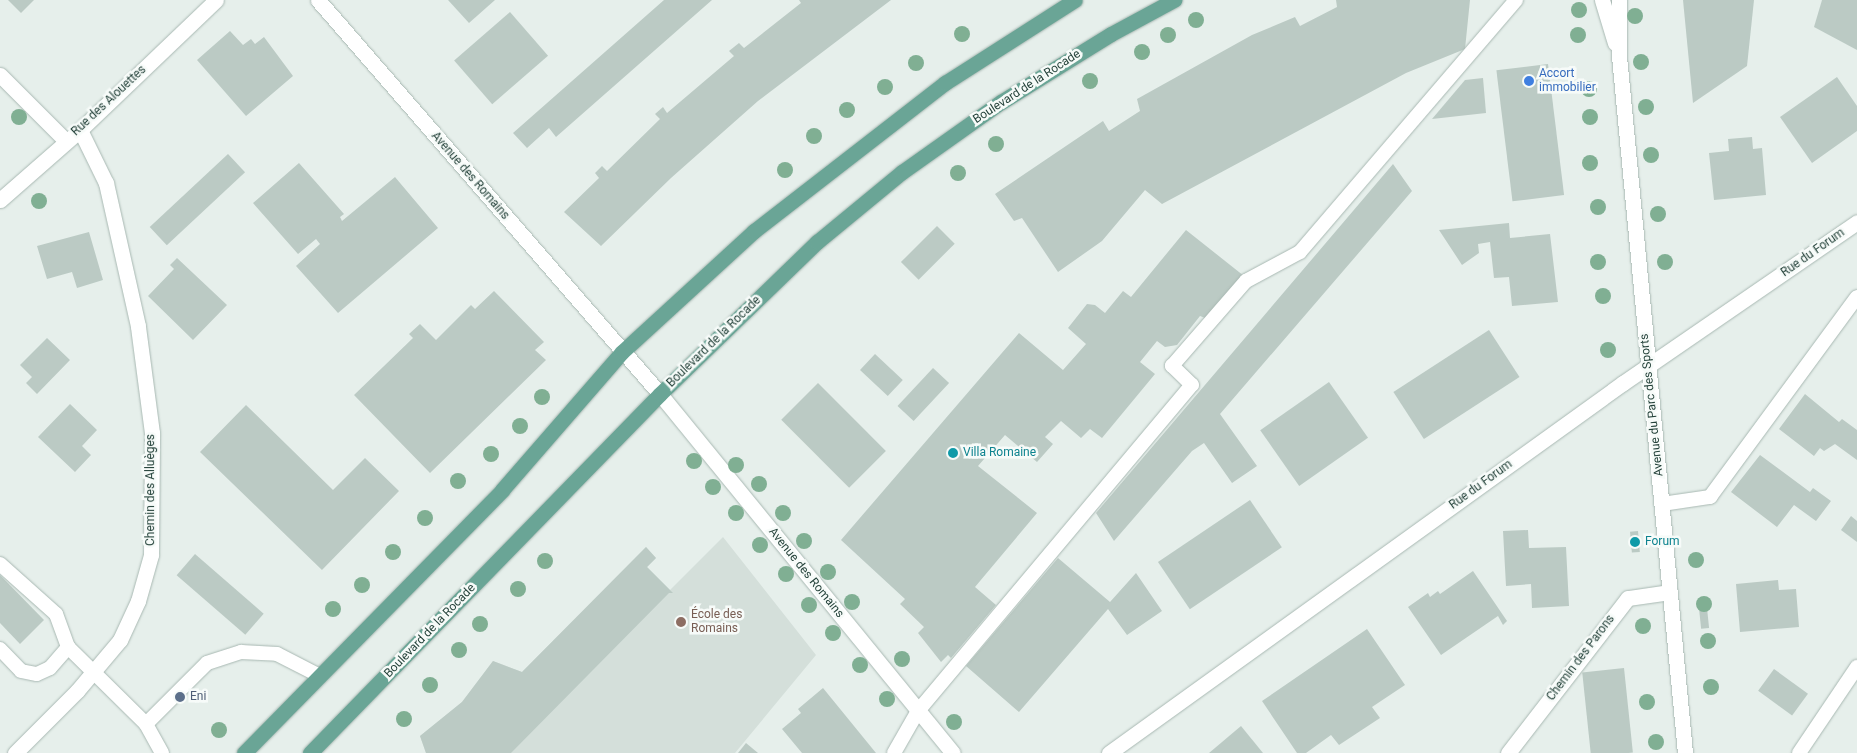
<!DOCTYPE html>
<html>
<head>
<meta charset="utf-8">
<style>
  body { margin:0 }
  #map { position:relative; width:1857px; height:753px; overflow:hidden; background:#e6efeb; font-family:Roboto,sans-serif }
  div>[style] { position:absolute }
  .built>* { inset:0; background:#d4dfda }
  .building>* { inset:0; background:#bbcac4; transform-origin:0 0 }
  .roads { filter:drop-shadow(0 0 1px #a8b8b2) drop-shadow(0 0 1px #a8b8b2) }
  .lane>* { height:14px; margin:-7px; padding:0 7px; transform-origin:7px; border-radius:7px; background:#fff }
  .street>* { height:15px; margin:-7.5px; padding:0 7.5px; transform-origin:7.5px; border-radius:7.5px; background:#fff }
  .primary>* { height:15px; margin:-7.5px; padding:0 7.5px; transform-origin:7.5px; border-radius:7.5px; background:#6aa596 }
  .trees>* { width:16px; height:16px; margin:-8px; border-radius:50%; background:#80af93 }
  .dots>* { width:14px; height:14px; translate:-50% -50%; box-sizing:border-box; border:2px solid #f7fbf9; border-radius:50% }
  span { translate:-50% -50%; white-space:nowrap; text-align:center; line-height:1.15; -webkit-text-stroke:5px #f7fbf9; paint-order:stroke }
  .shop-label { font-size:12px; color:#366cbe }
  .left { translate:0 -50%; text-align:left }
  .street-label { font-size:12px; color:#24423a }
  .culture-label { font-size:12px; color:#0d838f }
  .education-label { font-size:12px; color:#785e54 }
  .service-label { font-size:12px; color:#4e5e75 }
</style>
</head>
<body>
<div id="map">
  <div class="built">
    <i style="clip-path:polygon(723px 537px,816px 655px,735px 753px,426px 753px,420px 736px,462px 702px,493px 661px,522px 672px,646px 547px,656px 558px,647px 567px,670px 590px)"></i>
  </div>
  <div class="building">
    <i style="clip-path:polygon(8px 0,34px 0,21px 13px)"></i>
    <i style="clip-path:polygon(448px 0,495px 0,469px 23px)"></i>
    <i style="clip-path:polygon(664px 0,712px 0,556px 137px,549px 128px,527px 148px,513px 133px)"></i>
    <i style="clip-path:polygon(799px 0,891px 0,758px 101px,671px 178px,601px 246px,564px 212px,599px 178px,595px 173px,602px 166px,607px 171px,660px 119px,655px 114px,663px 107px,667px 113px,734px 56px,729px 51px,739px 43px,744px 48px,801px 3px)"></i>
    <i style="clip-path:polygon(1336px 0,1470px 0,1465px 49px,1406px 73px,1162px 204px,1145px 190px,1102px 241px,1058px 272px,1022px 218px,1014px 221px,995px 194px,1103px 121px,1109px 131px,1140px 111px,1137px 99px,1252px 35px,1295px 17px,1300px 26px,1337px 7px)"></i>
    <i style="clip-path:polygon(1683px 0,1754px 0,1747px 66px,1693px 103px)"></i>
    <i style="clip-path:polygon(1822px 0,1857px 0,1857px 50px,1814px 27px)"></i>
    <i style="left:510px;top:12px;width:58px;height:74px;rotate:49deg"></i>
    <i style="clip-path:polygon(230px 31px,243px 45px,251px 39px,255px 44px,264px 37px,293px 76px,246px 116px,197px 60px)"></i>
    <i style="left:1548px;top:64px;width:132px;height:52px;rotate:83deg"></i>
    <i style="clip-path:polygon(1837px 77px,1857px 106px,1857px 131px,1812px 163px,1780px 117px)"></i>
    <i style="clip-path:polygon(1483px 78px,1486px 113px,1432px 119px,1465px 80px)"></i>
    <i style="clip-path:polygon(1752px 137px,1753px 149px,1762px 148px,1766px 195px,1714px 200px,1709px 153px,1729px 151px,1728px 139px)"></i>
    <i style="left:228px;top:154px;width:25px;height:107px;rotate:47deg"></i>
    <i style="clip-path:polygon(299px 163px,344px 214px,340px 217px,342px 221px,395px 177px,438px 228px,338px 313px,296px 266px,320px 244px,316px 239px,298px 254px,253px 203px)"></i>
    <i style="clip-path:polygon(1393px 164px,1412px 191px,1220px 414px,1257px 466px,1232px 483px,1204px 443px,1192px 451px,1114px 541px,1096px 513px)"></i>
    <i style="clip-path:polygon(1509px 223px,1510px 238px,1550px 234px,1558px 302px,1512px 306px,1509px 277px,1494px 278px,1490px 242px,1478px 244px,1479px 253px,1462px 265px,1439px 230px)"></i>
    <i style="left:937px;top:226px;width:25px;height:51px;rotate:45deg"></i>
    <i style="clip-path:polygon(1186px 230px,1244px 276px,1208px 319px,1200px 316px,1177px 345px,1165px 347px,1157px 341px,1140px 362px,1155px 374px,1102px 438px,1090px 429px,1081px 438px,1061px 421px,1045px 437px,1053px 444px,1037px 462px,1005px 435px,978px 466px,1037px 513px,975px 587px,996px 605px,951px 658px,948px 655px,941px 662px,918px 633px,924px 627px,900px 604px,905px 599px,841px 540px,1019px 333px,1063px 370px,1086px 344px,1068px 328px,1087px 304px,1095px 305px,1105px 313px,1123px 291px,1131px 297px)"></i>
    <i style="clip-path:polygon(89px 232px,103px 280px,77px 288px,72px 272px,47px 279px,37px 246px)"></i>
    <i style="clip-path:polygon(177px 258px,227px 305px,193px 340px,148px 296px,174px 269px,170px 265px)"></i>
    <i style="clip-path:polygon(494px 291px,544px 342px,535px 350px,546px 360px,430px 473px,354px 395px,413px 338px,409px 334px,420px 324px,436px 340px,471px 305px,475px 309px)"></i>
    <i style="left:1489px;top:330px;width:56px;height:114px;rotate:57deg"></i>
    <i style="clip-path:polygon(47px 338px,70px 360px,37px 394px,26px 383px,32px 377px,20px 365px)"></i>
    <i style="left:875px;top:354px;width:38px;height:22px;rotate:43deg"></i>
    <i style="left:933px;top:368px;width:22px;height:52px;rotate:43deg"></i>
    <i style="left:1329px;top:382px;width:68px;height:84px;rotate:55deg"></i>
    <i style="left:818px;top:383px;width:96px;height:52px;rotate:45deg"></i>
    <i style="clip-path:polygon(1805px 394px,1839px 422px,1842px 419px,1857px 430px,1857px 460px,1835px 444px,1824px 451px,1820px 448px,1814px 456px,1779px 429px)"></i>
    <i style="clip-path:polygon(70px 404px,97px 430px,82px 446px,91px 455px,75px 472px,38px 437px)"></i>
    <i style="clip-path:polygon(246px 405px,333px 490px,365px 458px,399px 491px,322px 570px,200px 452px)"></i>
    <i style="clip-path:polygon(1760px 455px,1810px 492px,1813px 488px,1831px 501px,1816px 521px,1794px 505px,1777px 527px,1731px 492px)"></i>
    <i style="left:1250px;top:500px;width:57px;height:111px;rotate:56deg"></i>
    <i style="clip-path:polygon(1851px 516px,1857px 521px,1857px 542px,1841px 530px)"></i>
    <i style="clip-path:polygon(1528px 530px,1529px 548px,1566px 547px,1569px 606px,1532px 608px,1531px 584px,1506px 586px,1503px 531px)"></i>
    <i style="left:1638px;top:531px;width:21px;height:8px;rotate:85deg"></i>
    <i style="clip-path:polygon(646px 547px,656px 558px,647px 567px,673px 593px,669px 593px,511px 753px,426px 753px,420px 736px,462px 702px,493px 661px,522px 672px)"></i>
    <i style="left:195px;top:554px;width:91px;height:28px;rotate:41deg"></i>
    <i style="clip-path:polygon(1058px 558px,1110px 602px,1136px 573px,1162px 611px,1127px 635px,1108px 609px,1019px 712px,966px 666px)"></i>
    <i style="clip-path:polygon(1473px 571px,1507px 621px,1503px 625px,1498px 616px,1441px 655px,1408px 607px,1428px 593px,1430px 597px,1438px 591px,1440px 594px)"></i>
    <i style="clip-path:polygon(0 575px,44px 620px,20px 644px,0 623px)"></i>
    <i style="clip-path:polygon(1778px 580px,1779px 590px,1796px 589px,1799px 627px,1740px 632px,1736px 584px)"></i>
    <i style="left:1707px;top:608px;width:20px;height:8px;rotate:84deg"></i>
    <i style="clip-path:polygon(1367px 629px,1405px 685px,1372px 707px,1380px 718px,1339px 745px,1331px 735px,1306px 753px,1297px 753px,1262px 701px)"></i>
    <i style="left:1624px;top:668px;width:85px;height:42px;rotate:84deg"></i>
    <i style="left:1774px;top:669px;width:42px;height:27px;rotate:36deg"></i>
    <i style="clip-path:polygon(823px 688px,876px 753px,802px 753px,782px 729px,801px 713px,798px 709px)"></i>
    <i style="clip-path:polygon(1241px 726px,1263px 753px,1209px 753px)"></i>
    <i style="clip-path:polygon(746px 743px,758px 753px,738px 753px)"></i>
  </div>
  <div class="roads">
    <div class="lane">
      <i style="left:1662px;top:504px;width:49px;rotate:-8.3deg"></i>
      <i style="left:1710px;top:497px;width:248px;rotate:-53.7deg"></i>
      <i style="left:0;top:564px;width:75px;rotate:41.8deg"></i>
      <i style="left:56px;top:614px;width:35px;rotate:70deg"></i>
      <i style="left:68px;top:647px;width:110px;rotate:44.6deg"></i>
      <i style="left:0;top:649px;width:30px;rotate:46deg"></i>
      <i style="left:21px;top:671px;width:16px;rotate:11deg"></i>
      <i style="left:37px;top:674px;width:14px;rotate:-25deg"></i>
      <i style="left:50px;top:668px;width:28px;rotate:-49deg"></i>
      <i style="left:162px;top:753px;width:33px;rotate:-119deg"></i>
      <i style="left:146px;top:724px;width:86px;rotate:-45deg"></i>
      <i style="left:207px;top:663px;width:36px;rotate:-18deg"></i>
      <i style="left:241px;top:652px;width:36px;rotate:3deg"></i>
      <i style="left:277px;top:654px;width:48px;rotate:27.1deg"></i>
      <i style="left:894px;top:753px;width:48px;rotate:-60.3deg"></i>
      <i style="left:918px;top:711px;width:426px;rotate:-50deg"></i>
      <i style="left:1192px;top:385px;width:28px;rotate:-136deg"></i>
      <i style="left:1172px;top:366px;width:113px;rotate:-49deg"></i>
      <i style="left:1246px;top:281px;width:61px;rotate:-28.2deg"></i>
      <i style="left:1300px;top:252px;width:332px;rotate:-49.4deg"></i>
      <i style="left:1799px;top:753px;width:104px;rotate:-56deg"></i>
    </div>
    <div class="street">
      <i style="left:318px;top:0;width:522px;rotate:49.04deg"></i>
      <i style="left:660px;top:394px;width:463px;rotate:50.8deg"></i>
      <i style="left:1602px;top:0;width:45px;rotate:73.2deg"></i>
      <i style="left:1619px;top:0;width:56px;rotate:90deg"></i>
      <i style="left:1619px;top:56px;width:700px;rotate:84.59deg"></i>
      <i style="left:0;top:75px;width:93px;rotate:45deg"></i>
      <i style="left:0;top:200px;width:106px;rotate:-41.2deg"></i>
      <i style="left:80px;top:130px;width:188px;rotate:-43.7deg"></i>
      <i style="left:15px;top:753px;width:88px;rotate:-45deg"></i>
      <i style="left:77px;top:691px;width:67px;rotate:-49.9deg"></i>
      <i style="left:120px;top:640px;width:43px;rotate:-65.2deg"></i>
      <i style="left:138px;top:601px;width:48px;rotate:-74.2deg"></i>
      <i style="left:151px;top:555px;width:122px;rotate:-89.5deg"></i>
      <i style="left:152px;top:433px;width:108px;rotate:-97.5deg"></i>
      <i style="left:138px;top:326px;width:147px;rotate:-102.6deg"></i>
      <i style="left:106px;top:183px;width:59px;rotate:-116.1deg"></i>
      <i style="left:1109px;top:753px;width:633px;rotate:-35.75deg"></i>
      <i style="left:1623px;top:383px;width:284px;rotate:-34.5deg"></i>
      <i style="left:1508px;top:753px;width:196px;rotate:-52.3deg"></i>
      <i style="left:1628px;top:598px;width:42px;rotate:-8.1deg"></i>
    </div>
    <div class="primary">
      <i style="left:244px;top:753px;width:368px;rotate:-45.5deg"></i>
      <i style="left:502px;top:490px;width:183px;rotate:-49deg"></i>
      <i style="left:622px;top:352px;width:179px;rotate:-42.5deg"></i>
      <i style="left:754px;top:231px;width:242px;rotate:-37.8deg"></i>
      <i style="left:945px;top:83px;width:154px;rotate:-32.6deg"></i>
      <i style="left:310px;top:753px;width:501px;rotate:-45.73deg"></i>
      <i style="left:660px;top:394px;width:219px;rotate:-44.1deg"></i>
      <i style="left:817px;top:242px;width:110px;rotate:-39.5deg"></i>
      <i style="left:902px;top:172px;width:121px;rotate:-35.3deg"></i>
      <i style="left:1001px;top:102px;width:129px;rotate:-31.7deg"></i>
      <i style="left:1111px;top:34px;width:72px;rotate:-28.4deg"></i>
    </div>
  </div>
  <div class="trees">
    <i style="left:1579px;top:10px"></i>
    <i style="left:1635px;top:16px"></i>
    <i style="left:1196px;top:20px"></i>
    <i style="left:962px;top:34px"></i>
    <i style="left:1168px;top:35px"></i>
    <i style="left:1578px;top:35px"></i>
    <i style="left:1142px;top:52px"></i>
    <i style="left:1641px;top:62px"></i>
    <i style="left:916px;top:63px"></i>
    <i style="left:1090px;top:81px"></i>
    <i style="left:885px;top:87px"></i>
    <i style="left:1589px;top:89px"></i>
    <i style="left:1646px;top:107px"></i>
    <i style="left:847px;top:110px"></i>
    <i style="left:19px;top:117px"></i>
    <i style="left:1590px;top:117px"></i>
    <i style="left:814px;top:136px"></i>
    <i style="left:996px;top:144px"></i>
    <i style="left:1651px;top:155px"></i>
    <i style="left:1590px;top:163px"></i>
    <i style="left:785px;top:170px"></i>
    <i style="left:958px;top:173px"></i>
    <i style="left:39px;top:201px"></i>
    <i style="left:1598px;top:207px"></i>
    <i style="left:1658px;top:214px"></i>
    <i style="left:1598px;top:262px"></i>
    <i style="left:1665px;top:262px"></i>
    <i style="left:1603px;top:296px"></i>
    <i style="left:1608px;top:350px"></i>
    <i style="left:542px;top:397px"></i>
    <i style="left:520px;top:426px"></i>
    <i style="left:491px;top:454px"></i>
    <i style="left:694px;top:461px"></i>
    <i style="left:736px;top:465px"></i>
    <i style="left:458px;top:481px"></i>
    <i style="left:759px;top:484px"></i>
    <i style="left:713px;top:487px"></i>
    <i style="left:736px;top:513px"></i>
    <i style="left:783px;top:513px"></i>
    <i style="left:425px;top:518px"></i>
    <i style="left:804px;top:541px"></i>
    <i style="left:760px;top:545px"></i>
    <i style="left:393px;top:552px"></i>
    <i style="left:1696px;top:560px"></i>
    <i style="left:545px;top:561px"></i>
    <i style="left:828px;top:572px"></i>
    <i style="left:786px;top:574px"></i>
    <i style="left:362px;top:585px"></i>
    <i style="left:518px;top:589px"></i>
    <i style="left:852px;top:602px"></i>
    <i style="left:1704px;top:604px"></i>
    <i style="left:809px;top:605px"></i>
    <i style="left:333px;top:609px"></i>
    <i style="left:480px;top:624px"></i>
    <i style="left:1643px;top:626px"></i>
    <i style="left:833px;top:633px"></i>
    <i style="left:1708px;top:641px"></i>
    <i style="left:459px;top:650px"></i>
    <i style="left:902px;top:659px"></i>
    <i style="left:860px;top:665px"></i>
    <i style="left:430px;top:685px"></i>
    <i style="left:1711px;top:687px"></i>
    <i style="left:887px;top:699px"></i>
    <i style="left:1647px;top:702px"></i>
    <i style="left:404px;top:719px"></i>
    <i style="left:954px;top:722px"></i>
    <i style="left:219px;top:730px"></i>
    <i style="left:1656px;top:742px"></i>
  </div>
  <div class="dots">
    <i style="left:1529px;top:81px;background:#3f7fe0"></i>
    <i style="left:953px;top:453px;background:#0f9aa8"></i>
    <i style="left:1635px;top:542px;background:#0f9aa8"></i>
    <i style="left:681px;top:622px;background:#8d6e63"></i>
    <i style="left:180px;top:697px;background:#5c6f8a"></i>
  </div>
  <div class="shop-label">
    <span class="left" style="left:1539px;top:81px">Accort<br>immobilier</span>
  </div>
  <div class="street-label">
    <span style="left:1027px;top:87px;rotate:-33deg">Boulevard de la Rocade</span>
    <span style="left:109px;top:101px;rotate:-43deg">Rue des Alouettes</span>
    <span style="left:470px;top:176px;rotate:49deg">Avenue des Romains</span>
    <span style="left:1813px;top:253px;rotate:-35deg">Rue du Forum</span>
    <span style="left:714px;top:342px;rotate:-44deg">Boulevard de la Rocade</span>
    <span style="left:1652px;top:405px;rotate:-96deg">Avenue du Parc des Sports</span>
    <span style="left:1481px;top:485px;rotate:-36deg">Rue du Forum</span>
    <span style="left:151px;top:490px;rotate:-90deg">Chemin des Alluèges</span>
    <span style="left:806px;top:573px;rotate:51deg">Avenue des Romains</span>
    <span style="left:430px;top:631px;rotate:-46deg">Boulevard de la Rocade</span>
    <span style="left:1581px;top:658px;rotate:-53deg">Chemin des Parons</span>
  </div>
  <div class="culture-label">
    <span class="left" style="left:963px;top:453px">Villa Romaine</span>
    <span class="left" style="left:1645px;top:542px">Forum</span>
  </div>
  <div class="education-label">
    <span class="left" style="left:691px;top:622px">École des<br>Romains</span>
  </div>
  <div class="service-label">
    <span class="left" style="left:190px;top:697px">Eni</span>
  </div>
</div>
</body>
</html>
